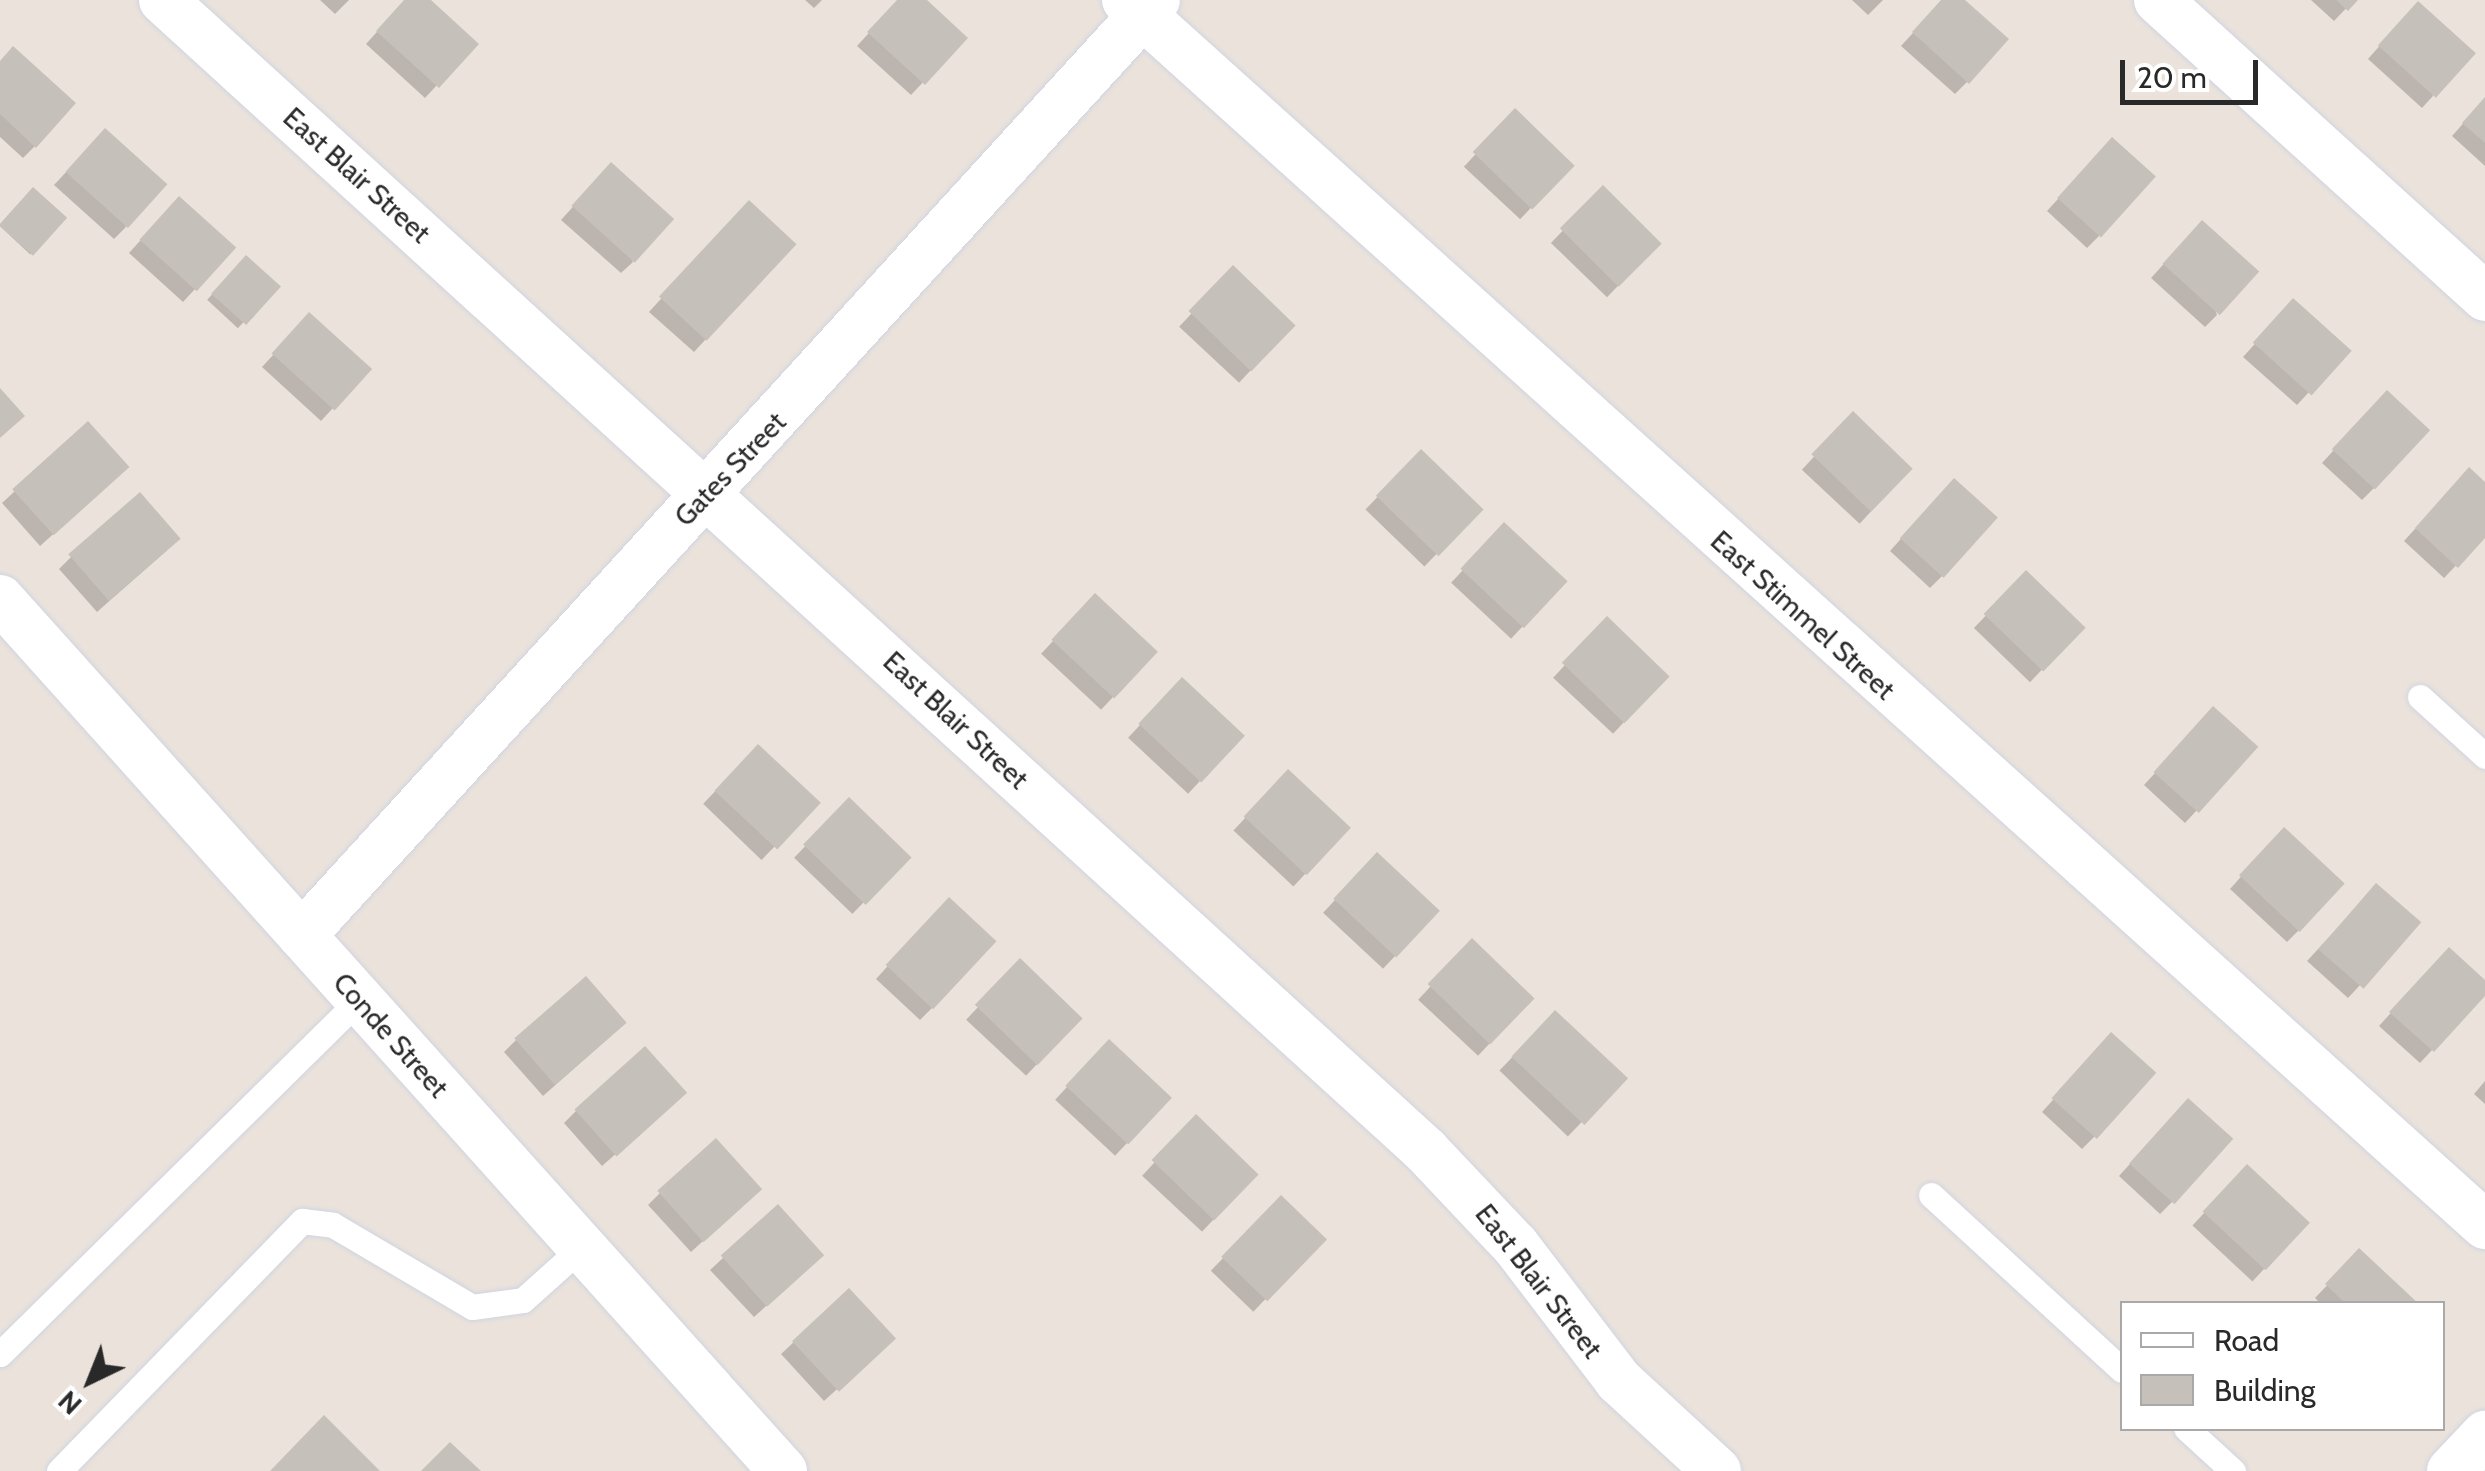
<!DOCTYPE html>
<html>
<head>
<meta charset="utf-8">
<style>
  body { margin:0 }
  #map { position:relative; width:2485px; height:1471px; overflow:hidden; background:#ebe3db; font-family:Cabin,sans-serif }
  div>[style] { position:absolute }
  .shadow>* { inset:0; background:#0003; transform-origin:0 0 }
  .building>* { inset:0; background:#c6c0ba; transform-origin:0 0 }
  .roads { filter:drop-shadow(0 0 2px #d0d4e1) drop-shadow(0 0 2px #d0d4e1) }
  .lane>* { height:25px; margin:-12.5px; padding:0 12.5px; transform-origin:12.5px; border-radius:12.5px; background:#fff }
  .street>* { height:48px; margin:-24px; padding:0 24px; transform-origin:24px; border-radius:24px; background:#fff }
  span { translate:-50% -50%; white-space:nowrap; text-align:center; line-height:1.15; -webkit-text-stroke:10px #fff; paint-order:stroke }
  .street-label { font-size:28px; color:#292929 }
  .legend { position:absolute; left:2120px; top:1301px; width:325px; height:130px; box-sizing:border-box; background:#fff; border:2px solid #a9a9a9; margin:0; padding:12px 18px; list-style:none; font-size:30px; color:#292929 }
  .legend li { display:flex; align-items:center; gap:20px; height:50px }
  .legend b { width:50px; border:2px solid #a9a9a9 }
  .north { position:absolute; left:40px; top:1331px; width:100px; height:100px; -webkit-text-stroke:8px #fff; paint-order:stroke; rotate:223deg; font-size:28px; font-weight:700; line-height:40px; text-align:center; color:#292929 }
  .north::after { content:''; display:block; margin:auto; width:35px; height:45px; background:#292929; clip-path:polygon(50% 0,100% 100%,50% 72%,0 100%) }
  .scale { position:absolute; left:2120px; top:60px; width:138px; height:45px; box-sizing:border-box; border:5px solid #292929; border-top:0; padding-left:12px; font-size:30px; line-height:35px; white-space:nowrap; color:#292929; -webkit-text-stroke:8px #fff; paint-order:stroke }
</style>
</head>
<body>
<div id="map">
  <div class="shadow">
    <i style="clip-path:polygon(320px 0,349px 0,335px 14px)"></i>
    <i style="clip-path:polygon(406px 0,427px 0,475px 44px,425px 98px,366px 44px)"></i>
    <i style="clip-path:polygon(805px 0,822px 0,814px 8px)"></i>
    <i style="clip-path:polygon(899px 0,924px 0,965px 38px,911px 95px,857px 46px)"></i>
    <i style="clip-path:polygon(1852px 0,1883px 0,1868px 15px)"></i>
    <i style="clip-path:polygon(1943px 0,1961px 0,1967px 82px,1955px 94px,1901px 46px)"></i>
    <i style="clip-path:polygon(2311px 0,2354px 0,2334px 21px)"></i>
    <i style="clip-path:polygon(2406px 16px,2433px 96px,2422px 108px,2368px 59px)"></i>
    <i style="clip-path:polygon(0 63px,35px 146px,23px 158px,0 137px)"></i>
    <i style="clip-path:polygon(2485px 99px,2485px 166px,2452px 136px)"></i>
    <i style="left:1515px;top:112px;width:77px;height:75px;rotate:43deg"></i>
    <i style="clip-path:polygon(93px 143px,126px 227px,114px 239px,54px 185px)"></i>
    <i style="clip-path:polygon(2100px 153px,2099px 236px,2087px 248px,2047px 211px)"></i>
    <i style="clip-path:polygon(599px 178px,633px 262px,621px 273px,561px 220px)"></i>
    <i style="left:1603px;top:189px;width:78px;height:75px;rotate:44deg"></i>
    <i style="left:33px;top:190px;width:42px;height:49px;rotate:43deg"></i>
    <i style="clip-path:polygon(167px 211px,233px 248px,183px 302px,129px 253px)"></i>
    <i style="clip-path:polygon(737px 215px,794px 244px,694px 352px,649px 312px)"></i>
    <i style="clip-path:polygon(2190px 235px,2217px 315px,2205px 327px,2151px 278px)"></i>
    <i style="left:246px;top:258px;width:42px;height:57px;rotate:43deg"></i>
    <i style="left:1233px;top:269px;width:82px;height:79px;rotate:43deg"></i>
    <i style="clip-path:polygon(2282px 314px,2347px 351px,2297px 405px,2243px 357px)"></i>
    <i style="clip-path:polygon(298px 328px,369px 369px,321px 421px,262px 367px)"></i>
    <i style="clip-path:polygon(2375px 405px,2374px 488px,2362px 500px,2322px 463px)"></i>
    <i style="left:1853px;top:415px;width:79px;height:75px;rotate:43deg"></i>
    <i style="clip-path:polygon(88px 424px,115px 479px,40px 546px,2px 503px)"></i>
    <i style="left:1421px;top:452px;width:82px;height:80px;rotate:44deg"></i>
    <i style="clip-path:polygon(2457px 483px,2485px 485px,2485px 535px,2444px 578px,2404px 541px)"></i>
    <i style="clip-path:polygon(1942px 493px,1942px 576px,1930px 588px,1890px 551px)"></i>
    <i style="left:1505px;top:525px;width:82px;height:79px;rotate:43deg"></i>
    <i style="clip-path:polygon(166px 551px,97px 612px,59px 569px,71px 557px)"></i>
    <i style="left:2026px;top:574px;width:78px;height:75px;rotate:44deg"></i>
    <i style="left:1095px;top:596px;width:82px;height:79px;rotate:43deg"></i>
    <i style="left:1607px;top:620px;width:82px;height:79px;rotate:43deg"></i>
    <i style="left:1182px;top:680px;width:82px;height:79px;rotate:43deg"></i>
    <i style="clip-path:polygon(2202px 722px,2255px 747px,2185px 823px,2144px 785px)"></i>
    <i style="left:758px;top:747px;width:81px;height:79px;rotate:44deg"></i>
    <i style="left:1288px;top:772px;width:82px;height:80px;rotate:43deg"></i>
    <i style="left:849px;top:801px;width:81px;height:79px;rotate:44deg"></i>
    <i style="clip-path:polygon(2272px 842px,2299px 930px,2287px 942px,2230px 889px)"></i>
    <i style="left:1377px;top:855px;width:82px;height:79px;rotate:43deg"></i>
    <i style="clip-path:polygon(2365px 898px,2418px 923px,2348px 998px,2307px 961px)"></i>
    <i style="clip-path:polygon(937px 912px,932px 1008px,920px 1020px,876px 979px)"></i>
    <i style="left:1472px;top:942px;width:82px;height:79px;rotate:43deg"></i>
    <i style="left:1020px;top:962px;width:82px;height:79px;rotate:43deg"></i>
    <i style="clip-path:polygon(2437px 962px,2485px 983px,2485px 993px,2420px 1063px,2379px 1026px)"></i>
    <i style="left:1555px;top:1013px;width:95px;height:80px;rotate:44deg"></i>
    <i style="clip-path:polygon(612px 1035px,543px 1096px,504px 1052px,516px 1040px)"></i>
    <i style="left:1109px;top:1042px;width:82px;height:79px;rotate:43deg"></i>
    <i style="clip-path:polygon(2100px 1048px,2094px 1137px,2082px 1149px,2042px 1112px)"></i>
    <i style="clip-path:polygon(2485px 1081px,2485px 1104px,2474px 1094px)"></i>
    <i style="clip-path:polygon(671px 1105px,602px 1166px,564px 1123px,576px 1111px)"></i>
    <i style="clip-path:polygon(2176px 1113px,2172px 1202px,2160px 1214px,2119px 1176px)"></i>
    <i style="left:1196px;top:1118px;width:82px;height:79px;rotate:43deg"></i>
    <i style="left:2247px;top:1167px;width:82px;height:80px;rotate:43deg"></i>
    <i style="clip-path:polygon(660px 1193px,747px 1201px,691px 1252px,648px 1205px)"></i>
    <i style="left:1281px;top:1198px;width:59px;height:101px;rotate:44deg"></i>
    <i style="clip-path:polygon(778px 1207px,809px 1267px,754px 1317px,710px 1270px)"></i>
    <i style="clip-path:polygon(2359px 1252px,2415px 1304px,2321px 1304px,2315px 1298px)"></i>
    <i style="clip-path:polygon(849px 1291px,880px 1350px,824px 1401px,781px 1354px)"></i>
  </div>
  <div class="building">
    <i style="clip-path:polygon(404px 0,431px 0,479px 44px,439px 88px,376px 31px)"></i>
    <i style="clip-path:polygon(897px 0,927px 0,968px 38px,925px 85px,867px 32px)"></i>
    <i style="clip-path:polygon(1941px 0,1965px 0,2009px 39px,1969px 84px,1912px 32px)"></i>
    <i style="clip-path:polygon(2336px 0,2358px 0,2348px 11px)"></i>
    <i style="left:2418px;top:1px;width:78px;height:60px;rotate:42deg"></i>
    <i style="clip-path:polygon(13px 46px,76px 103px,36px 148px,0 114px,0 61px)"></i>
    <i style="clip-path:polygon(2485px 97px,2485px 143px,2462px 123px)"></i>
    <i style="left:1515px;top:108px;width:83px;height:61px;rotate:44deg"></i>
    <i style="left:105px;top:128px;width:84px;height:59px;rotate:42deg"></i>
    <i style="left:2112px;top:137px;width:59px;height:82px;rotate:42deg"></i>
    <i style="left:611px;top:162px;width:85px;height:59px;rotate:42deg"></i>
    <i style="left:1603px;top:185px;width:83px;height:61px;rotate:45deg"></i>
    <i style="left:33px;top:187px;width:46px;height:51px;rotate:42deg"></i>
    <i style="left:179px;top:196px;width:77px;height:59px;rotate:42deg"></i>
    <i style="left:749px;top:200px;width:65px;height:132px;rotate:43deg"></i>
    <i style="left:2202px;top:220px;width:77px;height:59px;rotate:42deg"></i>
    <i style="left:246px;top:255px;width:47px;height:52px;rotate:42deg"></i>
    <i style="left:1233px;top:265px;width:87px;height:64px;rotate:44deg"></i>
    <i style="left:2293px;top:298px;width:79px;height:60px;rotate:42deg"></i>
    <i style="left:309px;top:312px;width:85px;height:56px;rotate:42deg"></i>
    <i style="clip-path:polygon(0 388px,25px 416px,0 438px)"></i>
    <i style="left:2387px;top:390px;width:59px;height:81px;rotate:43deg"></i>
    <i style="left:1853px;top:411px;width:83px;height:60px;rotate:44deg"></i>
    <i style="left:88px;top:421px;width:62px;height:102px;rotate:48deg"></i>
    <i style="left:1421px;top:449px;width:87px;height:65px;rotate:44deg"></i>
    <i style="clip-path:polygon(2469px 467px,2485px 482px,2485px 538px,2458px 568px,2415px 528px)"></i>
    <i style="left:1954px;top:478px;width:59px;height:81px;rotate:42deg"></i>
    <i style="left:140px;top:492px;width:62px;height:95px;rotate:49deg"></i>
    <i style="left:1504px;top:522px;width:87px;height:64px;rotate:43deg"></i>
    <i style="left:2026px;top:570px;width:83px;height:61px;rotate:44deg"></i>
    <i style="left:1095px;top:593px;width:86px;height:64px;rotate:43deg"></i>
    <i style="left:1607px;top:616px;width:87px;height:65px;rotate:44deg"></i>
    <i style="left:1182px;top:677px;width:86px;height:64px;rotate:43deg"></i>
    <i style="left:2213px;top:706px;width:61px;height:89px;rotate:42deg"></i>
    <i style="left:758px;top:744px;width:86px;height:64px;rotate:43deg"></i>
    <i style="left:1288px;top:769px;width:86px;height:65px;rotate:43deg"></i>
    <i style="left:849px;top:797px;width:87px;height:66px;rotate:44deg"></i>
    <i style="left:2284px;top:827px;width:83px;height:66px;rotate:43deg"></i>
    <i style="left:1377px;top:852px;width:86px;height:64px;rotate:43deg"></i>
    <i style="left:2376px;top:883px;width:60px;height:88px;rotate:41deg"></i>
    <i style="left:949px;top:897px;width:65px;height:93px;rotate:43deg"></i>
    <i style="left:1472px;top:938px;width:87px;height:64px;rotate:44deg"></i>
    <i style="clip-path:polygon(2449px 947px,2485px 980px,2485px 996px,2434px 1052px,2389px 1012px)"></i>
    <i style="left:1020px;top:958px;width:87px;height:65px;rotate:44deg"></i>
    <i style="left:586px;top:976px;width:62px;height:95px;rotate:49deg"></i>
    <i style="left:1555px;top:1010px;width:100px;height:64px;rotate:43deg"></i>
    <i style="left:2111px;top:1032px;width:61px;height:89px;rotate:42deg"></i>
    <i style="left:1109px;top:1039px;width:86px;height:64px;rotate:43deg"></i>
    <i style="left:645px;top:1046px;width:63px;height:95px;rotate:48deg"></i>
    <i style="left:2188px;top:1098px;width:61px;height:88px;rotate:42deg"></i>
    <i style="left:1196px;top:1114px;width:87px;height:64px;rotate:44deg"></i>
    <i style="left:716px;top:1138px;width:69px;height:79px;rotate:48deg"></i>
    <i style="left:2247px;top:1164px;width:86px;height:65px;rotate:43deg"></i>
    <i style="left:1281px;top:1195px;width:64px;height:86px;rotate:44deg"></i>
    <i style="left:778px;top:1204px;width:69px;height:77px;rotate:48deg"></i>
    <i style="clip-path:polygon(2359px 1248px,2419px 1304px,2346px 1304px,2325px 1284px)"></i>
    <i style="left:849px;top:1288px;width:69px;height:78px;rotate:47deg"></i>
    <i style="clip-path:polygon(324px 1415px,380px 1471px,270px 1471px)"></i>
    <i style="clip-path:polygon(450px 1442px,481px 1471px,421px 1471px)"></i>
  </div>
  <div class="roads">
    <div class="lane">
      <i style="left:2420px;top:697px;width:88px;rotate:42.2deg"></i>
      <i style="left:1931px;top:1195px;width:259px;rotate:42.5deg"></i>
      <i style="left:0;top:1354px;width:504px;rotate:-44.6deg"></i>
      <i style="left:2186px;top:1428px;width:64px;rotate:42.5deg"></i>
      <i style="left:59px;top:1471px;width:349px;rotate:-45.8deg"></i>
      <i style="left:302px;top:1221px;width:31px;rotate:7deg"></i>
      <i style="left:333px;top:1225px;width:161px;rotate:30.5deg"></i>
      <i style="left:472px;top:1307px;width:51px;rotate:-7.8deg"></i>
      <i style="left:523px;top:1300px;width:79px;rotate:-41.9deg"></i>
    </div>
    <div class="street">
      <i style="left:163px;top:0;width:1709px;rotate:42.34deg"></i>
      <i style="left:1426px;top:1151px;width:129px;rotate:46.6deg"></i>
      <i style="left:1515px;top:1245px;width:171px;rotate:52.6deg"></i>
      <i style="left:1619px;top:1381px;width:133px;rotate:42.6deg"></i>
      <i style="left:1126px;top:0;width:1830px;rotate:42.03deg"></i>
      <i style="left:2158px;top:0;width:442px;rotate:42.2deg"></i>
      <i style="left:0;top:599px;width:1172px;rotate:48.08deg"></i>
      <i style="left:302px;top:935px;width:1266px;rotate:-47.59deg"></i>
      <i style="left:2451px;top:1471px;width:50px;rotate:-46.6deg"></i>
    </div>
  </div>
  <div class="street-label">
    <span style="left:357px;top:175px;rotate:42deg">East Blair Street</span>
    <span style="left:730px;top:469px;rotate:-46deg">Gates Street</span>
    <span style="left:1803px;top:615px;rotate:42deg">East Stimmel Street</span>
    <span style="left:956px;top:720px;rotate:43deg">East Blair Street</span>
    <span style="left:391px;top:1035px;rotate:48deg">Conde Street</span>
    <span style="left:1539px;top:1281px;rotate:52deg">East Blair Street</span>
  </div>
  <ul class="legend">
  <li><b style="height:12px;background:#fff"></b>Road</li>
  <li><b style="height:28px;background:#c6c0ba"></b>Building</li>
  </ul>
  <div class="north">N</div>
  <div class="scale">20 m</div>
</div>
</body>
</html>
